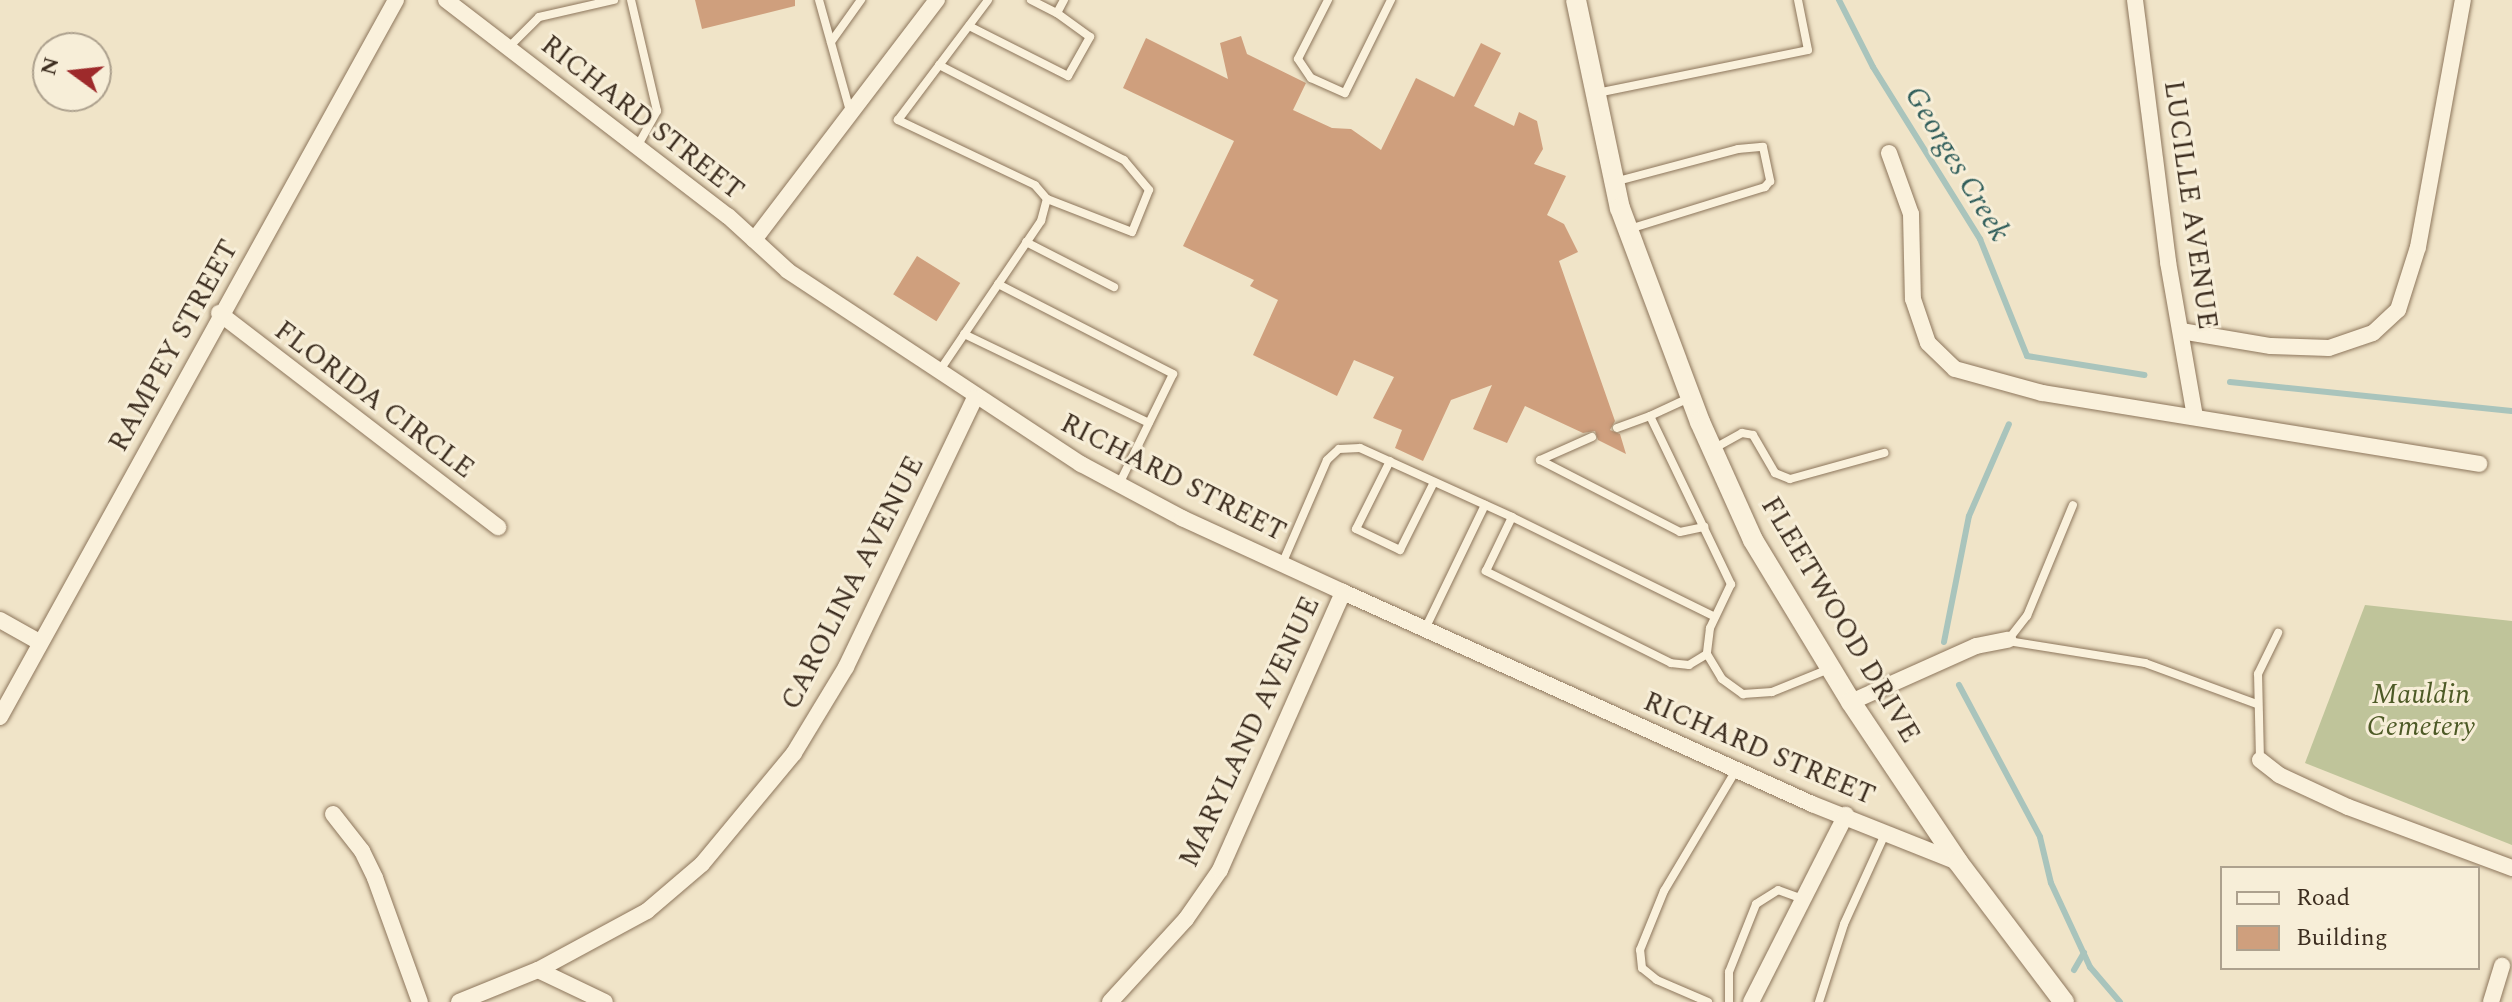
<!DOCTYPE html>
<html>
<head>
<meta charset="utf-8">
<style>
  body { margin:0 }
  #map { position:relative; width:2512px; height:1002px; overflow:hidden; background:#f0e4c8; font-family:Spectral,serif }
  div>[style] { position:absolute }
  .cemetery>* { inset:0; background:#bfc49a }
  .stream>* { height:6px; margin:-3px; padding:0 3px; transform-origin:3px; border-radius:3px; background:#a9c4bc }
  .building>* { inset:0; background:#cf9f7d; transform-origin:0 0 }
  .roads { filter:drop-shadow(0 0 2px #8d765c) drop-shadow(0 0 2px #8d765c) }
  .service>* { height:8px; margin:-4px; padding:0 4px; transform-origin:4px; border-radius:4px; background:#faf1dc }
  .minor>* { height:16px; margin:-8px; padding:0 8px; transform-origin:8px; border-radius:8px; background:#faf1dc }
  .tertiary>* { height:20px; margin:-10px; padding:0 10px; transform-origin:10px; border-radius:10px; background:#faf1dc }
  span { translate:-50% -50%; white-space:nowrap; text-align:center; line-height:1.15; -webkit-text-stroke:6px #f7eed8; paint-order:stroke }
  .street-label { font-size:28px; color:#3d2e20 }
  .park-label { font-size:28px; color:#4d5a26; font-style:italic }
  .water-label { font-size:30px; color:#2f5d5a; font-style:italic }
  .legend { position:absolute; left:2220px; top:866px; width:260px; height:104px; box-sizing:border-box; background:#f7eed8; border:2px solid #ada18e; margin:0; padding:10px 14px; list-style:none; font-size:24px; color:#3d2e20 }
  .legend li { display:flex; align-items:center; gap:16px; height:40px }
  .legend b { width:40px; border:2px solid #ada18e }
  .north { position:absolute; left:32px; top:32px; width:80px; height:80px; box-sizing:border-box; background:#f7eed8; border:2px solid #ada18e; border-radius:50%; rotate:285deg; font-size:22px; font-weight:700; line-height:32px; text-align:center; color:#3d2e20 }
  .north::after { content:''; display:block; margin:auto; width:28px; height:36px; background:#9e2a2b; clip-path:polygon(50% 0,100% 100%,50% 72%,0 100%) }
</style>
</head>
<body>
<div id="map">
  <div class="cemetery">
    <i style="clip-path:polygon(2365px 605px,2512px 621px,2512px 845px,2305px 763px)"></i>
  </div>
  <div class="stream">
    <i style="left:1839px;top:0;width:75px;rotate:63.1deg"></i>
    <i style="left:1873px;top:67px;width:203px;rotate:58.1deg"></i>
    <i style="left:1980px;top:239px;width:126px;rotate:68.1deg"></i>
    <i style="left:2027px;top:356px;width:119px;rotate:9.2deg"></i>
    <i style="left:2230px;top:382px;width:283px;rotate:5.9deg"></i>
    <i style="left:1944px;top:642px;width:128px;rotate:-78.8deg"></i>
    <i style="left:1969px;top:516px;width:100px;rotate:-66.5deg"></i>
    <i style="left:1959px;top:685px;width:172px;rotate:61.9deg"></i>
    <i style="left:2040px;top:837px;width:47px;rotate:76.6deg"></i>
    <i style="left:2051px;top:883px;width:93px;rotate:65.1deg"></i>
    <i style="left:2090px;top:967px;width:46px;rotate:49.4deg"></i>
    <i style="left:2074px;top:970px;width:20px;rotate:-60deg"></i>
  </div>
  <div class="building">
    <i style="clip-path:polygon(695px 0,795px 0,795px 6px,702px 29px)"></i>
    <i style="clip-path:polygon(1241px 36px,1247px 54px,1306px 83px,1293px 110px,1332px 128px,1351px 129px,1381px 150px,1416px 78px,1454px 97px,1481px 43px,1501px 53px,1474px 106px,1514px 126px,1519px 112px,1537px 121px,1543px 149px,1534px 164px,1566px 176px,1547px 215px,1564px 224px,1578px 252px,1559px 261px,1615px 421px,1610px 430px,1620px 434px,1626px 454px,1598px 440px,1595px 431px,1583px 433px,1525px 406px,1507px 443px,1473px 429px,1492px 385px,1451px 400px,1423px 461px,1395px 448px,1402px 430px,1373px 418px,1394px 377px,1354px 360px,1337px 396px,1253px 355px,1278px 300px,1250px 286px,1254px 280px,1183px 246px,1234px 141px,1123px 88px,1146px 38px,1228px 79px,1220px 43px)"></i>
    <i style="left:917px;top:256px;width:51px;height:45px;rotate:32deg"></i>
  </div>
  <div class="roads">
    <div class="service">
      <i style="left:631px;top:0;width:114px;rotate:76.8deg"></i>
      <i style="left:657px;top:111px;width:41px;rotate:119.1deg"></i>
      <i style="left:819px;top:0;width:115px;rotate:74.4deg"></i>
      <i style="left:1031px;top:0;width:29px;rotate:27deg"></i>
      <i style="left:1057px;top:13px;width:15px;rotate:-62deg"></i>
      <i style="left:1328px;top:0;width:66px;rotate:117deg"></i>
      <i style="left:1298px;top:59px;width:23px;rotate:56deg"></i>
      <i style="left:1311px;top:78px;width:37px;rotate:24deg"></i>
      <i style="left:1345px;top:93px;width:104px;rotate:-63.7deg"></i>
      <i style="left:969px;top:26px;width:111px;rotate:26.8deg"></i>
      <i style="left:1068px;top:76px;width:45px;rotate:-60.6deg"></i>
      <i style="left:1090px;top:37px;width:41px;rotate:-144deg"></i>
      <i style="left:831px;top:42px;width:52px;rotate:-54.5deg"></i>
      <i style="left:509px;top:47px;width:42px;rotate:-45deg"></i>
      <i style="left:539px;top:17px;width:77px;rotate:-12.8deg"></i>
      <i style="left:939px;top:65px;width:208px;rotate:27.2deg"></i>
      <i style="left:1124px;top:160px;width:39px;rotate:50deg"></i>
      <i style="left:1149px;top:190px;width:45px;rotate:112deg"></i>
      <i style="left:1132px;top:232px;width:91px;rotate:-158.8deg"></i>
      <i style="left:1597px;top:93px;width:215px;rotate:-11.5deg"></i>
      <i style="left:1808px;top:50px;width:51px;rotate:-101.3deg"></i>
      <i style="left:1614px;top:182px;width:128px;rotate:-14.9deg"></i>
      <i style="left:1738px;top:149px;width:25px;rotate:-5deg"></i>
      <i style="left:1763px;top:147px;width:35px;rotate:78deg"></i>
      <i style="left:1770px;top:181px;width:8px;rotate:130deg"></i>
      <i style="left:1765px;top:187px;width:142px;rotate:162.8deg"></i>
      <i style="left:1026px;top:242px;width:99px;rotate:27.1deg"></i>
      <i style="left:998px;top:284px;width:197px;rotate:27.2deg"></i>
      <i style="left:1173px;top:374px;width:123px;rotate:116.1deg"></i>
      <i style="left:964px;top:334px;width:205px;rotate:25.7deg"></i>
      <i style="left:938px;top:373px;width:184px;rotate:-55.9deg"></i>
      <i style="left:1041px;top:221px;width:23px;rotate:-75deg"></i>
      <i style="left:1047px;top:199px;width:18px;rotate:-131deg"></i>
      <i style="left:1035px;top:185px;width:152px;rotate:-154.6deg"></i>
      <i style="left:898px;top:120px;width:150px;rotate:-53.1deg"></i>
      <i style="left:1691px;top:397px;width:45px;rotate:155.1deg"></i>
      <i style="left:1650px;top:416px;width:187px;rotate:64.3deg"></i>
      <i style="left:1731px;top:584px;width:49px;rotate:115.5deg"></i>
      <i style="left:1710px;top:628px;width:26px;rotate:97deg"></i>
      <i style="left:1707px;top:654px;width:29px;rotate:59deg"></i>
      <i style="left:1722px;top:679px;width:26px;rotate:36deg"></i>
      <i style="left:1743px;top:694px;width:29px;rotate:-4deg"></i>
      <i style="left:1772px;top:692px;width:64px;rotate:-22.1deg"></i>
      <i style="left:1617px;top:428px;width:35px;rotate:-20deg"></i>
      <i style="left:1592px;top:437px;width:57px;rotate:156.1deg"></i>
      <i style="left:1540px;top:460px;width:157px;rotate:27.2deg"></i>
      <i style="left:1680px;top:532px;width:25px;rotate:-12deg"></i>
      <i style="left:1713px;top:449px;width:33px;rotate:-29deg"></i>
      <i style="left:1742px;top:433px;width:11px;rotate:10deg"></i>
      <i style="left:1753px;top:435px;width:44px;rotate:59.9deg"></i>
      <i style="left:1775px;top:473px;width:16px;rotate:22deg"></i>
      <i style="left:1790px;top:479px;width:98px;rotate:-15.5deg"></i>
      <i style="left:1390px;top:461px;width:76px;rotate:116.6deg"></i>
      <i style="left:1356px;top:529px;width:49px;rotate:25.5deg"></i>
      <i style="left:1400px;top:550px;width:76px;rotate:-63.4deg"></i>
      <i style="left:1282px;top:564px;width:113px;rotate:-66.6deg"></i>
      <i style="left:1327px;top:460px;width:16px;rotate:-43deg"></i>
      <i style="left:1339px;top:449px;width:21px;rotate:-3deg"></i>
      <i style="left:1360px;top:448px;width:167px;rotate:24.4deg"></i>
      <i style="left:1425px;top:629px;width:138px;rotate:-64.2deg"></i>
      <i style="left:2008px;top:640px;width:31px;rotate:-52deg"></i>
      <i style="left:2027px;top:616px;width:120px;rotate:-67.5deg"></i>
      <i style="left:2008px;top:641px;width:139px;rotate:9.1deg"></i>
      <i style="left:2145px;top:663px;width:119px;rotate:20.1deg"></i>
      <i style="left:1707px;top:654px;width:21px;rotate:149deg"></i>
      <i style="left:1689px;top:665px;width:18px;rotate:-174deg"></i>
      <i style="left:1671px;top:663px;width:207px;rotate:-153.6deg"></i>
      <i style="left:1486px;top:571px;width:60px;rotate:-64.3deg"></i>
      <i style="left:1512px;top:517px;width:226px;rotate:26.2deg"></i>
      <i style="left:2260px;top:760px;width:86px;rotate:-91.3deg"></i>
      <i style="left:2258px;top:674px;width:46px;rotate:-64deg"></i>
      <i style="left:1708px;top:1002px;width:56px;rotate:-156.7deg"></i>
      <i style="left:1657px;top:980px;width:19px;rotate:-141deg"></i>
      <i style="left:1642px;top:968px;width:18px;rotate:-96deg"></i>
      <i style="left:1640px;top:950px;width:64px;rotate:-67.9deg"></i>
      <i style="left:1664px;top:891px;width:141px;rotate:-59.2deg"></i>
      <i style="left:1729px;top:1002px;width:30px;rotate:-90deg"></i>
      <i style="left:1729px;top:972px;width:73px;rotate:-68.3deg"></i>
      <i style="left:1756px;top:904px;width:26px;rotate:-32deg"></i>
      <i style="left:1778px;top:890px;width:27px;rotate:20deg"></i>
      <i style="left:1819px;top:1002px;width:82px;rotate:-72.2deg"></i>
      <i style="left:1844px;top:924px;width:101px;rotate:-65.5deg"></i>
    </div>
    <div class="minor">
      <i style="left:446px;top:0;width:355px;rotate:37.5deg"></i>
      <i style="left:728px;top:216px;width:81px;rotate:42.5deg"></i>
      <i style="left:788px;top:271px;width:351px;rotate:33.4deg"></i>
      <i style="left:1081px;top:464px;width:115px;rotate:28.1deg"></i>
      <i style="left:1182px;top:518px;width:177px;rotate:24.7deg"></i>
      <i style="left:1343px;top:592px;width:515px;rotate:24.32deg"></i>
      <i style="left:1812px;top:804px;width:157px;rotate:21.7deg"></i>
      <i style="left:2135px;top:0;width:264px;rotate:82.8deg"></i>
      <i style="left:2168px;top:262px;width:157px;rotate:80.1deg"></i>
      <i style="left:1889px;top:153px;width:65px;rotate:70.2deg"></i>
      <i style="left:1911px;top:214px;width:85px;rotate:88.7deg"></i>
      <i style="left:1913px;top:299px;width:46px;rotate:71.2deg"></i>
      <i style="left:1928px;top:343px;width:37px;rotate:44deg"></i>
      <i style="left:1955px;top:369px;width:90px;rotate:15.4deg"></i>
      <i style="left:2042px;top:393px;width:443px;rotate:9.2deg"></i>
      <i style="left:754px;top:240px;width:302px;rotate:-52.7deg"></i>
      <i style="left:219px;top:313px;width:352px;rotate:37.5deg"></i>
      <i style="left:2181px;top:331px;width:91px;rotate:9.5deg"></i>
      <i style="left:2271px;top:346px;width:58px;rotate:2deg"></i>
      <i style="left:2329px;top:348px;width:46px;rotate:-18.8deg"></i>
      <i style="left:2373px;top:333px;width:34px;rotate:-43deg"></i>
      <i style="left:2398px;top:310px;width:66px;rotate:-72.4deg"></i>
      <i style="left:2418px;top:247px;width:251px;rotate:-79.7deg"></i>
      <i style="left:0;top:620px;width:45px;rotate:29.4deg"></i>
      <i style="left:1851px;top:702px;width:137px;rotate:-24.1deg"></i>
      <i style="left:1976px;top:646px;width:33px;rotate:-11deg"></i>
      <i style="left:0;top:717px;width:819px;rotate:-61.09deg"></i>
      <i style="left:2260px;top:760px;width:24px;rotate:38deg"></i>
      <i style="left:2279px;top:775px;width:76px;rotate:24.9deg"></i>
      <i style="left:2348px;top:807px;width:175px;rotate:20.4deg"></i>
      <i style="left:333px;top:814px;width:47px;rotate:51.9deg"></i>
      <i style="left:362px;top:851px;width:30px;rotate:64deg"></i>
      <i style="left:375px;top:878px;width:132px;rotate:70.1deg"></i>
      <i style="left:538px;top:970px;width:74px;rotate:25.5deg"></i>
      <i style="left:459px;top:1002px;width:85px;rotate:-22.1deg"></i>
      <i style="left:538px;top:970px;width:124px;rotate:-28.4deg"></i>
      <i style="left:647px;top:911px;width:72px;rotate:-40.5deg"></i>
      <i style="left:702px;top:864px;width:144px;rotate:-50.3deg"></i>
      <i style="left:794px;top:753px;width:100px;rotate:-58.8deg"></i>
      <i style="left:846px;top:667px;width:298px;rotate:-64.4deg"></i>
      <i style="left:1110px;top:1002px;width:113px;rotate:-47.5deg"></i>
      <i style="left:1186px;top:919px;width:60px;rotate:-55.2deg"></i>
      <i style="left:1220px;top:870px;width:304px;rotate:-66.1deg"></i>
      <i style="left:1751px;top:1002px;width:210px;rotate:-63.1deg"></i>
      <i style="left:2491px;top:1002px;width:38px;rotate:-73deg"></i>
    </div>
    <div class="tertiary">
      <i style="left:1576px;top:0;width:213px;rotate:78.1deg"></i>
      <i style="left:1620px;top:208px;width:228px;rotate:69.5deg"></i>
      <i style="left:1700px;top:422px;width:129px;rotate:65.8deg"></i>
      <i style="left:1753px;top:540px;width:189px;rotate:58.8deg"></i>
      <i style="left:1851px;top:702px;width:192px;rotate:56.2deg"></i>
      <i style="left:1958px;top:862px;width:176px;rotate:52.9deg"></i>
    </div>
  </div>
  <div class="street-label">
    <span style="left:642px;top:118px;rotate:38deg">RICHARD STREET</span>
    <span style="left:2190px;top:205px;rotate:82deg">LUCILLE AVENUE</span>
    <span style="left:174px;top:346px;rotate:-61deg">RAMPEY STREET</span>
    <span style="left:374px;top:400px;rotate:37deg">FLORIDA CIRCLE</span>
    <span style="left:1173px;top:478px;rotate:27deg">RICHARD STREET</span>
    <span style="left:853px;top:583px;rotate:-63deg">CAROLINA AVENUE</span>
    <span style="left:1840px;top:620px;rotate:59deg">FLEETWOOD DRIVE</span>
    <span style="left:1250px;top:732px;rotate:-65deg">MARYLAND AVENUE</span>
    <span style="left:1759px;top:749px;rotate:23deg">RICHARD STREET</span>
  </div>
  <div class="park-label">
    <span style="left:2421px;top:711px">Mauldin<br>Cemetery</span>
  </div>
  <div class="water-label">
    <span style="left:1957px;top:164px;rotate:59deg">Georges Creek</span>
  </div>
  <ul class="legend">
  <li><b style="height:10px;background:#faf1dc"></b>Road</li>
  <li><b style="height:22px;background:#cf9f7d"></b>Building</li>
  </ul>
  <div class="north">N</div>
</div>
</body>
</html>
